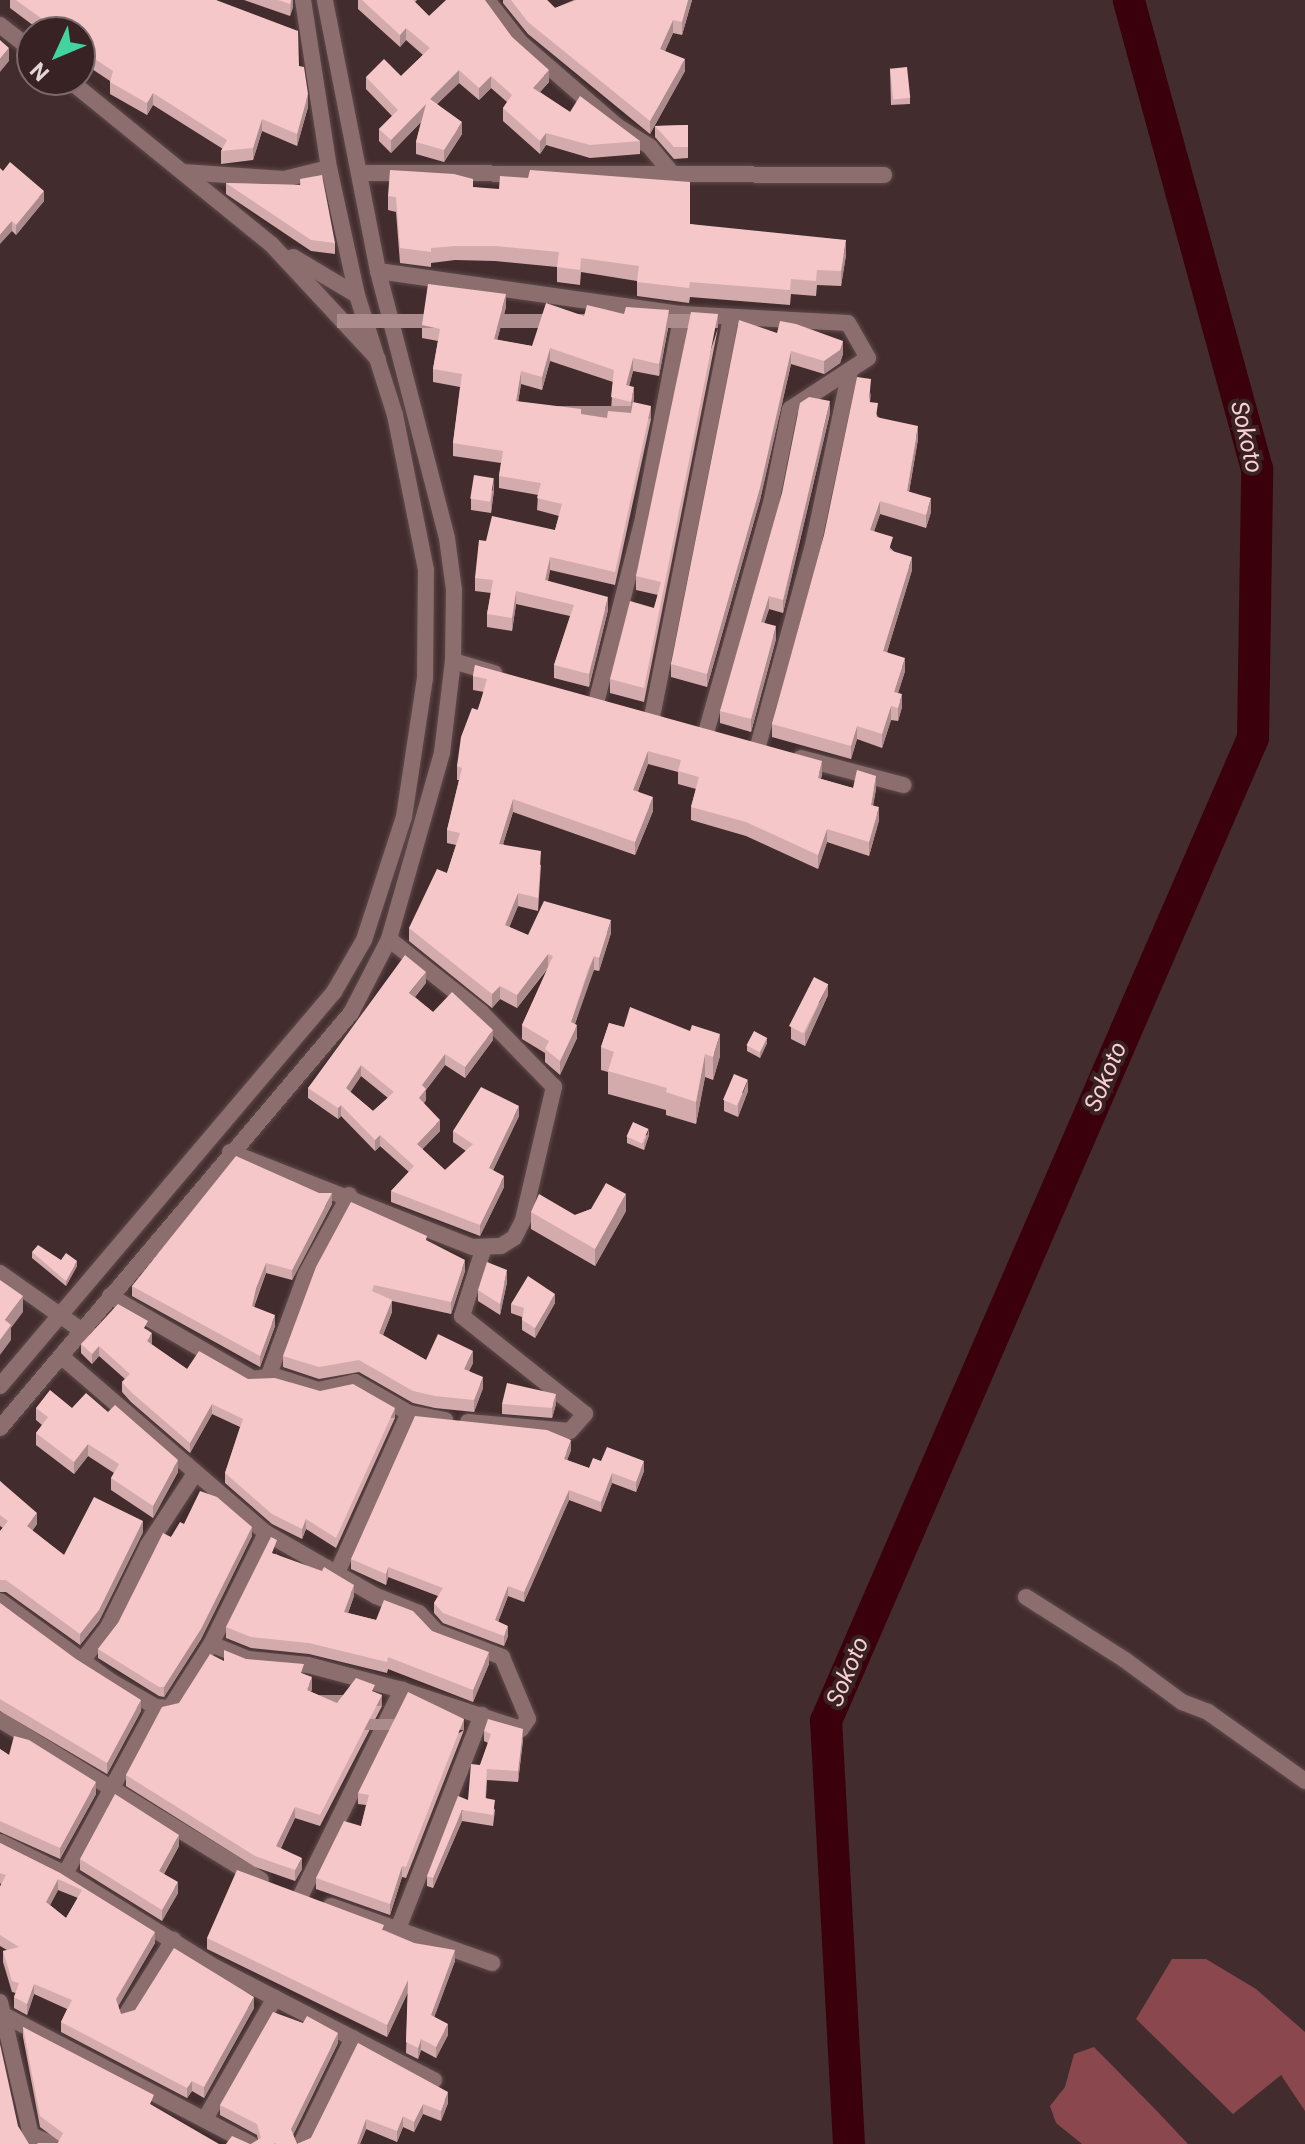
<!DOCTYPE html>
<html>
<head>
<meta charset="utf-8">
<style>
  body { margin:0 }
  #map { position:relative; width:1305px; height:2144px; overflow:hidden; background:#422c2d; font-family:Roboto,sans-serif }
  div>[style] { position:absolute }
  .forest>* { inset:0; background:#8a484e }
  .river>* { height:32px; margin:-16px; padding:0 16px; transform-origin:16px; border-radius:16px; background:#3a000c }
  .roads { filter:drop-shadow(0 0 2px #5f4a4b) drop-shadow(0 0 2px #5f4a4b) }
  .minor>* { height:16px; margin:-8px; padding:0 8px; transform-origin:8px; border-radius:8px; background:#8d6e6f }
  .tertiary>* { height:16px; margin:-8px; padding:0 8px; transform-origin:8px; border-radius:8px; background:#8d6e6f }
  .wall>* { inset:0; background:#d4abad }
  .shaded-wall>* { inset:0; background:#ac8b8d; transform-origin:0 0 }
  .building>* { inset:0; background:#f6c7c9; transform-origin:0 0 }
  span { translate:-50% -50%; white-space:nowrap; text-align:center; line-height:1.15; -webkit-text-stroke:8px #382223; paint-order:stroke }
  .water-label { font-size:24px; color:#f9cfd1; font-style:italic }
  .north { position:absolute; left:16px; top:16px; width:80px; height:80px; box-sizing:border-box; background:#382223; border:2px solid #7d6a6b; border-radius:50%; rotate:226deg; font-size:22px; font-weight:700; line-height:32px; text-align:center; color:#e5d5d6 }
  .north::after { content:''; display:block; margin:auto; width:28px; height:36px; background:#42d4a0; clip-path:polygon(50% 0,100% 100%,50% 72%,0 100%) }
</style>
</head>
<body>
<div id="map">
  <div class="forest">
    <i style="clip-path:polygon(1172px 1959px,1206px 1959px,1256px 1989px,1305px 2032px,1305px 2111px,1281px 2075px,1233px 2114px,1136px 2019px)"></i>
    <i style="clip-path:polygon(1094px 2047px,1154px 2108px,1188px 2144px,1082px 2144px,1056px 2123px,1050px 2106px,1065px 2087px,1074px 2054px)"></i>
  </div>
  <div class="river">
    <i style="left:849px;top:2144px;width:424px;rotate:-93.1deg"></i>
    <i style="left:826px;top:1721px;width:1072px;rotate:-66.52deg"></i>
    <i style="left:1253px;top:738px;width:269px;rotate:-89.1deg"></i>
    <i style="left:1257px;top:469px;width:486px;rotate:-105.3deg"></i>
  </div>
  <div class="roads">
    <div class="minor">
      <i style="left:487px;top:0;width:53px;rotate:51.8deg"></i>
      <i style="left:520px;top:42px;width:128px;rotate:40.9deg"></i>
      <i style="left:617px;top:126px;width:39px;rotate:32deg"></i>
      <i style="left:650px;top:147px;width:31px;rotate:50deg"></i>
      <i style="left:0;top:25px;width:41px;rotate:38deg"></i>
      <i style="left:69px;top:80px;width:260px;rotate:39.1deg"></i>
      <i style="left:271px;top:244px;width:157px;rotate:47.1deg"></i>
      <i style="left:183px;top:172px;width:101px;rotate:4deg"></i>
      <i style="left:284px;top:179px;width:46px;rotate:-13.7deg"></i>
      <i style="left:361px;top:173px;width:523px;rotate:0.22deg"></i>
      <i style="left:293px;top:257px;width:74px;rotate:30.7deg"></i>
      <i style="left:378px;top:271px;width:307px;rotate:8.1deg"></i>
      <i style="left:682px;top:314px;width:166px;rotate:3.1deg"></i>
      <i style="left:848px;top:323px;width:40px;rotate:60.3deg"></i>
      <i style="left:868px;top:358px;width:93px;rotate:146.8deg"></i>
      <i style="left:790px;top:409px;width:96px;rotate:101.4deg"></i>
      <i style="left:771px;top:503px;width:238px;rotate:105.8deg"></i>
      <i style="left:453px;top:661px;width:43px;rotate:16.3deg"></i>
      <i style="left:596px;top:703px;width:191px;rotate:-75.7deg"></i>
      <i style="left:643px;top:518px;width:208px;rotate:-79.2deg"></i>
      <i style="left:652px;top:717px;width:407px;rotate:-78.8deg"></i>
      <i style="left:758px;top:746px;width:208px;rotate:-74.7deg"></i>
      <i style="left:813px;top:545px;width:174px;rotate:-78deg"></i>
      <i style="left:801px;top:758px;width:106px;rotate:14.8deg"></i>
      <i style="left:230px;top:1152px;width:260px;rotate:21.4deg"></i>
      <i style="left:472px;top:1247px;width:29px;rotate:-2deg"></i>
      <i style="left:501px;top:1246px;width:15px;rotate:-32deg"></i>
      <i style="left:514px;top:1238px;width:20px;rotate:-63deg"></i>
      <i style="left:523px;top:1220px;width:137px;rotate:-76.9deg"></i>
      <i style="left:554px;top:1087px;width:105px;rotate:-134.2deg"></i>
      <i style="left:481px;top:1012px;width:117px;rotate:-141.6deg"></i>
      <i style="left:110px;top:1296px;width:165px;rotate:30.1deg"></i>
      <i style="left:253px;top:1379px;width:22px;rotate:-8deg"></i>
      <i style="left:275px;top:1376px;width:45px;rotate:18deg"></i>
      <i style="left:318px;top:1390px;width:38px;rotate:-12deg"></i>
      <i style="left:355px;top:1382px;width:62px;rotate:29.9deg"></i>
      <i style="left:409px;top:1413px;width:37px;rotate:11deg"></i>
      <i style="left:62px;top:1357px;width:269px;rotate:40.8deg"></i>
      <i style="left:266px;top:1533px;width:127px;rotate:29.8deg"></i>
      <i style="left:376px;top:1596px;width:46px;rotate:21.6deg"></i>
      <i style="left:419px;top:1613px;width:26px;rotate:47deg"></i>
      <i style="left:437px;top:1632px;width:70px;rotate:21deg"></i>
      <i style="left:502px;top:1657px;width:67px;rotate:67.2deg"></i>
      <i style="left:528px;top:1719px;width:12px;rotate:125deg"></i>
      <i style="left:521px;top:1729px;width:125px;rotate:-161.9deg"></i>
      <i style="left:402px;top:1690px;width:97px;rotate:-165.1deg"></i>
      <i style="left:308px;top:1665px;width:60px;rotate:-174.3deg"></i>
      <i style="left:248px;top:1659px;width:40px;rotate:-158deg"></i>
      <i style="left:267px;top:1380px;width:113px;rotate:-69.8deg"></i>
      <i style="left:306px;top:1274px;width:90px;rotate:-61.4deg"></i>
      <i style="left:468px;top:1422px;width:102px;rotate:5deg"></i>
      <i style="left:570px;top:1431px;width:23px;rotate:-49deg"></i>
      <i style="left:585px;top:1414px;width:157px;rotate:-141.5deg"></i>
      <i style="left:462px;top:1316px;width:69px;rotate:-72.3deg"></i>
      <i style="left:337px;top:1573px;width:175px;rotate:-65.8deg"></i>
      <i style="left:1026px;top:1597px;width:117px;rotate:32.5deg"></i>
      <i style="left:1125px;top:1660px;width:71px;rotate:36.4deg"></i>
      <i style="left:1182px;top:1702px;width:28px;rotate:21deg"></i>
      <i style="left:1208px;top:1712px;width:119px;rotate:35.4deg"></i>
      <i style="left:0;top:1601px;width:138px;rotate:35.9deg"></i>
      <i style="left:112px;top:1682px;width:51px;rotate:29.6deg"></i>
      <i style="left:156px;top:1707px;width:14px;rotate:4deg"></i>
      <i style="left:170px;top:1708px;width:76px;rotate:-57.4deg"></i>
      <i style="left:211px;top:1644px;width:124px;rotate:-63.6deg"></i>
      <i style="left:82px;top:1661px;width:43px;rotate:-52.6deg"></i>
      <i style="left:108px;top:1627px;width:91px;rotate:-64deg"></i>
      <i style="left:148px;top:1545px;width:84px;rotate:-56.7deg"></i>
      <i style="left:0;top:1720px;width:306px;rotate:31.5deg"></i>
      <i style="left:0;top:1842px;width:72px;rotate:26.2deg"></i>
      <i style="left:65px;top:1874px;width:172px;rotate:31.9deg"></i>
      <i style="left:211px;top:1965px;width:251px;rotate:27.3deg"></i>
      <i style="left:65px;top:1874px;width:190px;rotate:-61.4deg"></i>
      <i style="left:301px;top:1895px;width:229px;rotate:-63.8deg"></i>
      <i style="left:331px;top:1906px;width:171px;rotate:19.5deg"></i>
      <i style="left:398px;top:1929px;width:230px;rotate:-68.6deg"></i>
      <i style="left:0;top:2002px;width:146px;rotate:76.9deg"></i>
      <i style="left:4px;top:2015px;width:279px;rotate:27.6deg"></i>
      <i style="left:126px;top:2015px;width:89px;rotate:-57.9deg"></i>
      <i style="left:205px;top:2119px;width:140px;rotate:-60deg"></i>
      <i style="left:29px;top:2134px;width:25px;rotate:23deg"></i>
      <i style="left:301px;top:2144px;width:118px;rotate:-63.9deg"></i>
    </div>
    <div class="tertiary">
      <i style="left:0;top:1273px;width:99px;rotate:35.1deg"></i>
      <i style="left:0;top:1386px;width:517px;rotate:-49.71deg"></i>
      <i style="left:334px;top:992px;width:60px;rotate:-60deg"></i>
      <i style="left:364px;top:940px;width:129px;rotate:-72deg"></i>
      <i style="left:404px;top:817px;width:141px;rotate:-81.4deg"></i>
      <i style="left:425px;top:678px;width:108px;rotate:-89.5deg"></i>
      <i style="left:426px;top:570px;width:158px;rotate:-101.3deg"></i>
      <i style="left:395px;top:415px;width:126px;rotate:-107.6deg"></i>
      <i style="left:357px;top:295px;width:130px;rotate:-102.4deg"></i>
      <i style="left:329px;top:168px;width:170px;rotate:-98.8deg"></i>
      <i style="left:0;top:1428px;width:544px;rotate:-49.78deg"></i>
      <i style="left:351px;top:1013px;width:83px;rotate:-62.8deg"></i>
      <i style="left:389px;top:939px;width:193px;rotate:-74.1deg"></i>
      <i style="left:442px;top:753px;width:93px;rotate:-83.2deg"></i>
      <i style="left:453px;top:661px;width:71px;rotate:-89.2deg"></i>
      <i style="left:454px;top:590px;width:52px;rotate:-97.7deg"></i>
      <i style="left:447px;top:538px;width:276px;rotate:-104.5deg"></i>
      <i style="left:378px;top:271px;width:276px;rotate:-101.1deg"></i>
    </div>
  </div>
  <div class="wall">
    <i style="clip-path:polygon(10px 0,216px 0,299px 66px,308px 107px,297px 146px,262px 131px,253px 160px,221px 164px,221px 151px,223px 149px,153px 105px,147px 115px,110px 94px,110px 81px,80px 61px,80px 32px,42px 32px,10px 8px)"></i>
    <i style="clip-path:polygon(244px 0,293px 0,293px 7px,290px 16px)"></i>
    <i style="clip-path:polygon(358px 0,417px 0,415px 2px,429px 16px,512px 37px,549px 82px,540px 92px,570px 112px,640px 141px,640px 154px,590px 158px,546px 145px,540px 154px,503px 121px,503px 108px,507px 102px,491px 88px,479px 100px,459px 83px,437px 104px,462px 134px,444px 162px,416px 154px,416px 142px,421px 122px,391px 153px,379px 141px,379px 129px,392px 116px,366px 89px,366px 77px,401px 76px,423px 55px,406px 40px,400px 47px,358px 9px)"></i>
    <i style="clip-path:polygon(503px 0,547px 0,555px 8px,574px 0,692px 0,682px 35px,673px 33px,665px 51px,685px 71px,650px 134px,528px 34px,503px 3px)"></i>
    <i style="clip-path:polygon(890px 68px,910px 98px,910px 104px,891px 105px)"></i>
    <i style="clip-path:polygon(688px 125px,688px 158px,674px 159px,655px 137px,655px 126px)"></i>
    <i style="clip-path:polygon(3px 171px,44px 201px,16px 235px,12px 231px)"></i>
    <i style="clip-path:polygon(300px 179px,335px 243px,335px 254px,311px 251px,226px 194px,226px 183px,300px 185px)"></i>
    <i style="clip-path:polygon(473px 187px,690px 224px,846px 255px,841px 286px,817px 285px,816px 296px,791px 294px,790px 305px,690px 297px,689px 303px,637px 296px,637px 281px,581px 272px,580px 285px,557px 282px,557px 267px,495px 261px,455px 260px,431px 263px,431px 267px,400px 263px,396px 212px,388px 210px,388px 196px)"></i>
    <i style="clip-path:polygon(evenodd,506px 307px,497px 340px,532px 346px,584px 316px,624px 314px,669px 323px,659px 376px,633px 371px,629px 386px,634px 399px,633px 402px,651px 419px,615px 585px,550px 570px,548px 581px,608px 610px,589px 687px,554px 678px,554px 665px,570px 616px,516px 604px,512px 631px,487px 627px,487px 614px,491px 593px,475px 591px,475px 578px,486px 541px,555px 530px,559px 516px,537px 510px,538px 495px,499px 488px,499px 476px,501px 463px,453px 456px,453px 443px,460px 387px,433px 382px,433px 369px,438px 341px,422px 338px,422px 325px,506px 307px,550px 361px,613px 382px,611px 410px,618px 412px,607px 418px,518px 402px,521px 384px,542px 390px,550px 361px)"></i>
    <i style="clip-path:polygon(718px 328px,644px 702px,610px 693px,610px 679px,654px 608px,658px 595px,636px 590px,636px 576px)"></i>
    <i style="clip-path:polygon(777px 333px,843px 354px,840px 363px,824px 374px,791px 364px,760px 500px,707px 687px,671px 677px,671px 664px)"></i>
    <i style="clip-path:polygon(871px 392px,870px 402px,878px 417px,918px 439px,909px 492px,931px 512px,926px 528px,880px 514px,874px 531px,912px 570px,887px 652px,905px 671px,898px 693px,902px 707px,898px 721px,891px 720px,882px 748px,857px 739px,851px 759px,772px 737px,772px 724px)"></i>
    <i style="clip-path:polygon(830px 413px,783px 613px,769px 609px,764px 623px,776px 639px,751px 732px,720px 723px,720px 711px)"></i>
    <i style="clip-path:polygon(494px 490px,491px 513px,471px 510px,471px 499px)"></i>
    <i style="clip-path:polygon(475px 665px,822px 774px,821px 779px,853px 788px,876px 789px,873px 805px,879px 820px,869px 856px,827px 842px,818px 869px,746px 836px,691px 820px,691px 807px,696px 789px,678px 784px,678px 772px,648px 764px,638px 791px,653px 811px,635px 855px,513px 812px,503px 844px,541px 865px,538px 911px,518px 906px,509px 927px,528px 935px,611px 933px,599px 971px,594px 970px,588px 983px,575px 1024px,577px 1038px,560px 1075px,545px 1062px,545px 1053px,522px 1039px,522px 1025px,549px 967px,517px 1008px,500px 999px,492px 1008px,409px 941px,409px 928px,447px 873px,456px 845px,447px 843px,447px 830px,459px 780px,457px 780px,457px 766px,484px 692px,473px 690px,473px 676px)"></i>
    <i style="clip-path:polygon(evenodd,426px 983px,415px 997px,433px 1012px,493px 1040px,465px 1078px,445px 1065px,426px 1090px,426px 1100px,424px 1103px,440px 1131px,422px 1149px,445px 1170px,466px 1151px,453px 1142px,453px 1131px,519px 1116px,493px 1170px,504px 1187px,480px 1236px,391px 1202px,391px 1191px,409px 1172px,380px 1146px,375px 1151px,341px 1116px,338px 1119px,308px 1098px,308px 1088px,426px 983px,361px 1076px,388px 1098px,373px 1111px,350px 1092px,361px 1076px)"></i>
    <i style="clip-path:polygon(828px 995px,805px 1046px,791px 1039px,791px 1027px)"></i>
    <i style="clip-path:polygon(609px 1023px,720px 1056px,713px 1080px,705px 1077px,696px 1124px,666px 1115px,666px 1110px,608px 1094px,608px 1072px,601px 1070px,601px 1047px)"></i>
    <i style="clip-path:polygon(767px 1043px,760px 1058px,747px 1051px,747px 1045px)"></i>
    <i style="clip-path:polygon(748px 1091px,738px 1117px,724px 1111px,724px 1100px)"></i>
    <i style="clip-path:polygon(649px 1135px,644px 1150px,627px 1143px,627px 1137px)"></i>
    <i style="clip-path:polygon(332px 1204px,292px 1280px,266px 1273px,254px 1307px,275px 1326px,260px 1367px,132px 1296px,132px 1286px)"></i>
    <i style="clip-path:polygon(591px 1209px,626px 1211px,595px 1266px,531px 1229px,531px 1212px,575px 1215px)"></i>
    <i style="clip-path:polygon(427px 1241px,465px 1271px,451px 1314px,392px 1301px,392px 1312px,383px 1335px,426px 1360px,473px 1363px,469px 1371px,483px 1388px,474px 1412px,435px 1408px,413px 1403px,359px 1372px,319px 1379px,283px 1367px,283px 1356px)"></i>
    <i style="clip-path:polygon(32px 1252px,77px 1266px,66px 1286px,32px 1258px)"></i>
    <i style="clip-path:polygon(507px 1282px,500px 1315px,478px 1301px,478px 1290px)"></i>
    <i style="clip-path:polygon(555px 1303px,535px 1338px,522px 1330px,522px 1317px,511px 1313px,511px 1304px)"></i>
    <i style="clip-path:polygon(148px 1330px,152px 1343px,151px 1344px,187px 1369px,248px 1379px,395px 1418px,336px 1548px,306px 1529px,302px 1539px,272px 1524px,225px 1483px,225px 1473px,240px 1427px,212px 1414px,190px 1453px,131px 1402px,122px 1392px,122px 1382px,125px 1379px,99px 1356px,92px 1364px,81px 1353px,81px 1344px)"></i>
    <i style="clip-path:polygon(502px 1404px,556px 1404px,552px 1418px,502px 1414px)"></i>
    <i style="clip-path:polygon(36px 1408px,72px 1408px,178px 1472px,153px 1518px,111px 1490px,111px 1478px,114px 1473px,88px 1456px,74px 1474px,36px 1445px,36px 1433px,42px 1425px,36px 1420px)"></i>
    <i style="clip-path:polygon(571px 1450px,567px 1460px,589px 1468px,601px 1461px,644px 1471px,636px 1492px,612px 1483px,601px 1512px,569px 1500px,524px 1602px,508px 1596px,498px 1622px,508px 1636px,504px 1646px,443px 1623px,434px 1613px,434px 1603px,438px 1596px,388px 1577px,386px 1585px,351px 1569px,351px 1559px)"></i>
    <i style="clip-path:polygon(0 1481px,37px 1524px,32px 1531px,64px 1555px,143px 1532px,99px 1621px,80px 1645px,6px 1592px,0 1592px,0 1531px,3px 1528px,0 1526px)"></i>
    <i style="clip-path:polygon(184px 1524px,252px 1536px,201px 1639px,164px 1697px,159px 1696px,98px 1658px,98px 1649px,118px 1623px,171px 1537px)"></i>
    <i style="clip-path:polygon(277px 1552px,276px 1554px,354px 1596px,348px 1613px,376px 1620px,432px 1631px,489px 1664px,473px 1702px,388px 1669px,387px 1673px,309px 1654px,251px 1648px,226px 1638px,226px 1627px)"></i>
    <i style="clip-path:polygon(0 1603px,141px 1711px,107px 1774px,0 1711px)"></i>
    <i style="clip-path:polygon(246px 1659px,304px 1674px,312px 1689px,311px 1692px,337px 1703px,375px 1692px,382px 1706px,320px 1826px,295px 1818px,281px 1848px,302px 1869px,295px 1881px,255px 1867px,126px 1786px,126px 1775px,179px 1703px,224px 1661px)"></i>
    <i style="clip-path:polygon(464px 1730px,406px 1878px,402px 1877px,390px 1915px,316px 1889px,316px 1878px,361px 1826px,366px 1805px,358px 1804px,358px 1793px)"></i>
    <i style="clip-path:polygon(484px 1731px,523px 1740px,518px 1782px,487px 1780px,486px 1798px,495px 1810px,493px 1826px,462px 1821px,433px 1888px,427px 1886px,427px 1876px,468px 1800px,488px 1743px,484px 1741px)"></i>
    <i style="clip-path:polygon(0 1749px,9px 1755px,96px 1794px,60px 1859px,0 1832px)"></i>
    <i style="clip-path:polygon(evenodd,0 1843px,60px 1873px,155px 1943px,118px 2006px,121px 2014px,254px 2008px,204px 2098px,192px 2091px,187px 2098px,61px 2032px,61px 2022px,67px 2009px,34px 1994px,27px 2015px,14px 2008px,14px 1997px,16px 1993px,12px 1992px,3px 1962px,3px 1951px,7px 1950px,0 1946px,0 1887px,1px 1884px,0 1883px,0 1843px,58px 1890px,78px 1898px,66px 1918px,50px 1905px,58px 1890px)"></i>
    <i style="clip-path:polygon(179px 1846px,164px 1874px,178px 1893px,162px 1921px,80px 1870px,80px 1859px)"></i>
    <i style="clip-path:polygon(384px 1930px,455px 1961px,434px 2017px,448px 2035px,436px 2058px,421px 2050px,418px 2059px,406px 2053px,408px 1992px,387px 2037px,207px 1949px,207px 1938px)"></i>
    <i style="clip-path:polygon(23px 2027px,153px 2106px,58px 2143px,59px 2141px,40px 2127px,23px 2037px)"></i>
    <i style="clip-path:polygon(338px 2043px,293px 2135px,297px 2144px,311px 2138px,358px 2043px,448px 2103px,441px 2121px,423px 2114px,414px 2132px,403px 2127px,397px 2142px,366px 2129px,360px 2144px,251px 2144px,258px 2140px,257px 2135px,220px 2115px,220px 2105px)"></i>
  </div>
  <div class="shaded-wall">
    <i style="clip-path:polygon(291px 0,293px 0,293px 7px,290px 16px)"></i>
    <i style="clip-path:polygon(688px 0,692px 0,682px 35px,682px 22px)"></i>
    <i style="clip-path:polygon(673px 20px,673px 33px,660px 62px,660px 49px)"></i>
    <i style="clip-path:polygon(406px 28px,406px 40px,400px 47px,400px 35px)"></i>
    <i style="clip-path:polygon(9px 48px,9px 61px,0 72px,0 59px)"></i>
    <i style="clip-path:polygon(685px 59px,685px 71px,650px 134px,650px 121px)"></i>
    <i style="clip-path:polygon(459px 70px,459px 83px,430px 111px,430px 99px)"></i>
    <i style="clip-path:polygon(549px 70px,549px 82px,533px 100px,533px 88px)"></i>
    <i style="clip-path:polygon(491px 76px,491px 88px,479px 100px,479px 88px)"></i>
    <i style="clip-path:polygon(153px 93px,153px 105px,147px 115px,147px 103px)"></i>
    <i style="clip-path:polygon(308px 94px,308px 107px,297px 146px,297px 134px)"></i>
    <i style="clip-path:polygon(426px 104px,426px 117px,391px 153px,391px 140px)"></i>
    <i style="clip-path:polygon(262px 119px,262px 131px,253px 160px,253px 148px)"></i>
    <i style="clip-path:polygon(462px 122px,462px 134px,444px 162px,444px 150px)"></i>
    <i style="clip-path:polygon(546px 133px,546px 145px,540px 154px,540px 141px)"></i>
    <i style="clip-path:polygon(44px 191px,44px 201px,16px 235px,16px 225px)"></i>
    <i style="clip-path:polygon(12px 221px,12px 231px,0 244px,0 235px)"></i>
    <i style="clip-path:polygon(846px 240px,846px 255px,841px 286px,841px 271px)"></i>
    <i style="clip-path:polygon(506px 294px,506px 307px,494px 352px,494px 339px)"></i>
    <i style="clip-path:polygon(669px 310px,669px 323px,659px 376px,659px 364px)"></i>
    <i style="left:718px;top:314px;width:14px;height:381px;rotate:90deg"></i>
    <i style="clip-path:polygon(843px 341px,843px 354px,840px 363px,824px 374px,824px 361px)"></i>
    <i style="clip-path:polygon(550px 348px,550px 361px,542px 390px,542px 377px)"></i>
    <i style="clip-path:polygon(791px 351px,791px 364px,760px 500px,707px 687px,707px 674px)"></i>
    <i style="clip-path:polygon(633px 358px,633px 371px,626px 398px,626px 385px)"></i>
    <i style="clip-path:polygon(521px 371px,521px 384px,516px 414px,516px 401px)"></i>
    <i style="clip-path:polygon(634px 387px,634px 399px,631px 415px,631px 402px)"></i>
    <i style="clip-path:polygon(830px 401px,830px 413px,783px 613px,783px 600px)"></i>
    <i style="left:651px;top:406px;width:13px;height:170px;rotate:90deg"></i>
    <i style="clip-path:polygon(918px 426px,918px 439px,907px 504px,907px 491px)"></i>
    <i style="clip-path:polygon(494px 478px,494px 490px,491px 513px,491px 502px)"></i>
    <i style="clip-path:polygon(931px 498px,931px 512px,926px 528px,926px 515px)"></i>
    <i style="clip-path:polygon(880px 501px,880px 514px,870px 543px,870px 530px)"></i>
    <i style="clip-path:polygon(550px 557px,550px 570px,545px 593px,545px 580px)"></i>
    <i style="clip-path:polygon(912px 557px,912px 570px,883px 665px,883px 651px)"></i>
    <i style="clip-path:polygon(516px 591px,516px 604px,512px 631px,512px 618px)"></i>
    <i style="clip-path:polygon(769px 596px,769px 609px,761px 634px,761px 622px)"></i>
    <i style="clip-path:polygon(608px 597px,608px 610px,589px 687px,589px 674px)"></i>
    <i style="clip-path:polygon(776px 626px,776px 639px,751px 732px,751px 719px)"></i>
    <i style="clip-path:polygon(905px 658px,905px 671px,894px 706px,894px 692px)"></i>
    <i style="clip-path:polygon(902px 694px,902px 707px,898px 721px,898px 708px)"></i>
    <i style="clip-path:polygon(891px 706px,891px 720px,882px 748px,882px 734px)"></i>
    <i style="clip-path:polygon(857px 726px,857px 739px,851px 759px,851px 746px)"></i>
    <i style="clip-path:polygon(648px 751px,648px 764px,633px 803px,633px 790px)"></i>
    <i style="clip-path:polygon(822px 761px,822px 774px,818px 792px,818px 778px)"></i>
    <i style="clip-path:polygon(876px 776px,876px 789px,871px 818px,871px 805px)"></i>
    <i style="clip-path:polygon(653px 797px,653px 811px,635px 855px,635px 842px)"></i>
    <i style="clip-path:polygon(513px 799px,513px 812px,499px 857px,499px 844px)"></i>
    <i style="clip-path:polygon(879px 807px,879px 820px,869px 856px,869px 842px)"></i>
    <i style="clip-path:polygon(827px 829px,827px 842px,818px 869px,818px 855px)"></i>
    <i style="clip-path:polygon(518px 893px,518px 906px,505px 938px,505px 925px)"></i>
    <i style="clip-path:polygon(611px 920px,611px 933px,599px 971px,599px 958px)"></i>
    <i style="clip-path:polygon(548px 954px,548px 967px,517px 1008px,517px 995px)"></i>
    <i style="clip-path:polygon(594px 956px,594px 970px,571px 1035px,571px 1022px)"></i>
    <i style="clip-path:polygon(426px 972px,426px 983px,409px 1004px,409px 993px)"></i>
    <i style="clip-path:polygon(828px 984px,828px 995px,805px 1046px,805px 1034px)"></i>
    <i style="clip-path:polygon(500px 986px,500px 999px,492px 1008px,492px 994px)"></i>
    <i style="clip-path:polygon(577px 1025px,577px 1038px,560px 1075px,560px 1061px)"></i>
    <i style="clip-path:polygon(493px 1030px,493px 1040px,465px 1078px,465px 1067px)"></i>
    <i style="clip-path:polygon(720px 1034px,720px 1056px,713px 1080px,713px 1057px)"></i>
    <i style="clip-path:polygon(767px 1038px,767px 1043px,760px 1058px,760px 1052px)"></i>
    <i style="clip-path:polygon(445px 1054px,445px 1065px,426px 1090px,426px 1100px,419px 1108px,419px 1098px,422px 1085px)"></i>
    <i style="clip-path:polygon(705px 1054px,705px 1077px,696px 1124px,696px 1102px)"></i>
    <i style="clip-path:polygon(361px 1065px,361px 1076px,346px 1099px,346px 1088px)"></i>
    <i style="clip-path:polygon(748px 1080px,748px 1091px,738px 1117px,738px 1105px)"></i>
    <i style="clip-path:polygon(341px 1105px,341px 1116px,338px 1119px,338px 1108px)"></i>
    <i style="clip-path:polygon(519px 1106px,519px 1116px,489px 1179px,489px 1168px)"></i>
    <i style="clip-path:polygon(440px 1120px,440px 1131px,417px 1155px,417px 1144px)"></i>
    <i style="clip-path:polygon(649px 1129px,649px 1135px,644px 1150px,644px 1144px)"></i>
    <i style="clip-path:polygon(380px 1135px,380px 1146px,375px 1151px,375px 1140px)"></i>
    <i style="clip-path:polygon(504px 1176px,504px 1187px,480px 1236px,480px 1225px)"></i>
    <i style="clip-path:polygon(332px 1193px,332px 1204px,292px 1280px,292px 1270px)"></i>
    <i style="clip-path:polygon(626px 1194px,626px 1211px,595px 1266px,595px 1249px)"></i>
    <i style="clip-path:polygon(465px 1260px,465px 1271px,451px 1314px,451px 1302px)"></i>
    <i style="clip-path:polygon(77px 1261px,77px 1266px,66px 1286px,66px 1281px)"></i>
    <i style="clip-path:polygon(266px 1263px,266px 1273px,256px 1299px,252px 1317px,252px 1306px,256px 1288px)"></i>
    <i style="clip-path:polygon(507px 1270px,507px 1282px,500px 1315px,500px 1304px)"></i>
    <i style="clip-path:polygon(555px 1294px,555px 1303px,535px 1338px,535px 1328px)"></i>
    <i style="clip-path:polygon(23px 1296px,23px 1312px,11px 1328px,11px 1340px,0 1355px,0 1340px,5px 1320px)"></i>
    <i style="clip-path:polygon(392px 1300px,392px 1312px,379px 1344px,379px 1333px)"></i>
    <i style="clip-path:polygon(275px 1315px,275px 1326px,260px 1367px,260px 1356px)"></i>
    <i style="clip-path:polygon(152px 1333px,152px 1343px,147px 1351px,147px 1341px)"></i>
    <i style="clip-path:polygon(99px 1346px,99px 1356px,92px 1364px,92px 1354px)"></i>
    <i style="clip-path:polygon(473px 1351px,473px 1363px,464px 1381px,464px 1369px)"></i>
    <i style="clip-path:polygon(483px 1377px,483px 1388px,474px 1412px,474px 1400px)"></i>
    <i style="clip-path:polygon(556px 1394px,556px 1404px,552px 1418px,552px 1408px)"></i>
    <i style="clip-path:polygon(212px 1404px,212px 1414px,190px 1453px,190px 1443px)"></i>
    <i style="left:395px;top:1408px;width:10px;height:143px;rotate:90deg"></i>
    <i style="clip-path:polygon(571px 1440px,571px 1450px,564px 1469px,564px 1459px)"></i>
    <i style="clip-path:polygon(88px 1444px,88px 1456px,74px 1474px,74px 1462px)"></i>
    <i style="clip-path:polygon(178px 1460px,178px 1472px,153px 1518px,153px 1506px)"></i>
    <i style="clip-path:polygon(644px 1461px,644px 1471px,636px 1492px,636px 1482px)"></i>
    <i style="clip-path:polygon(612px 1473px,612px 1483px,601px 1512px,601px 1502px)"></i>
    <i style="clip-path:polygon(569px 1490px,569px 1500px,524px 1602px,524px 1592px)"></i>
    <i style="clip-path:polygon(37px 1513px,37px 1524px,27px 1538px,27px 1526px)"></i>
    <i style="clip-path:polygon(306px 1519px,306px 1529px,302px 1539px,302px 1529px)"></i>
    <i style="clip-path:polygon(143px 1521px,143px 1532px,99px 1621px,80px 1645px,80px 1634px)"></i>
    <i style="clip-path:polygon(252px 1527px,252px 1536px,201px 1639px,164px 1697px,164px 1687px)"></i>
    <i style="clip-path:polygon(388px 1567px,388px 1577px,386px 1585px,386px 1574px)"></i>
    <i style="clip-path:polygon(354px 1585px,354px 1596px,344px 1624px,344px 1612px)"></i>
    <i style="clip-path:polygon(508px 1586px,508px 1596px,495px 1630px,495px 1620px)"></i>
    <i style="clip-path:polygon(508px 1626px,508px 1636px,504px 1646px,504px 1636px)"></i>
    <i style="clip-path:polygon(489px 1652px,489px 1664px,473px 1702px,473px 1690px)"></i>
    <i style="clip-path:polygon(312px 1677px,312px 1689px,307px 1701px,307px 1690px)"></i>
    <i style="left:382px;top:1695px;width:11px;height:135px;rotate:90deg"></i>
    <i style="clip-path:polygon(141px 1700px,141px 1711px,107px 1774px,107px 1763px)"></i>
    <i style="left:464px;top:1719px;width:11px;height:159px;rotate:90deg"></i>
    <i style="clip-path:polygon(523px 1729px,523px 1740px,518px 1782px,518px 1771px)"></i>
    <i style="clip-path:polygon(96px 1782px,96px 1794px,60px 1859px,60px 1848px)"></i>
    <i style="clip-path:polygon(295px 1807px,295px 1818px,276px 1857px,276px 1846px)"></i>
    <i style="clip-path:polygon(462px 1810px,462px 1821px,433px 1888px,433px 1878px)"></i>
    <i style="clip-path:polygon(179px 1835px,179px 1846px,159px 1882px,159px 1871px)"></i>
    <i style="clip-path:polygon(302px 1858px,302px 1869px,295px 1881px,295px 1870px)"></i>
    <i style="clip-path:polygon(402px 1866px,402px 1877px,390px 1915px,390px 1904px)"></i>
    <i style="clip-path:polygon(58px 1879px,58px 1890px,46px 1913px,46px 1902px)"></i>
    <i style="clip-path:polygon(178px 1882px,178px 1893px,162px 1921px,162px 1910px)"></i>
    <i style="clip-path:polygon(155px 1932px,155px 1943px,116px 2010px,116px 1999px)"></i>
    <i style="clip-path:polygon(455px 1950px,455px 1961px,431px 2026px,431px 2015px)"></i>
    <i style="clip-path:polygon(408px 1980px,408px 1992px,387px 2037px,387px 2025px)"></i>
    <i style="clip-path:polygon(34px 1984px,34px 1994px,27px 2015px,27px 2004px)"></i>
    <i style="clip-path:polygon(254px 1997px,254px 2008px,204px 2098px,204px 2087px)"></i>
    <i style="clip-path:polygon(448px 2024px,448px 2035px,436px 2058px,436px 2047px)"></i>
    <i style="clip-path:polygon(338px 2033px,338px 2043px,291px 2139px,291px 2129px)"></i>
    <i style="clip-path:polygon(421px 2039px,421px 2050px,418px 2059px,418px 2048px)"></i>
    <i style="clip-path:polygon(192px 2081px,192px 2091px,187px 2098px,187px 2088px)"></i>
    <i style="clip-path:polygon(448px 2092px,448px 2103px,441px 2121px,441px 2111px)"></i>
    <i style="clip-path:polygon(423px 2104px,423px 2114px,414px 2132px,414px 2122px)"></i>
    <i style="clip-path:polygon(403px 2116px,403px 2127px,397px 2142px,397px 2131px)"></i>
    <i style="clip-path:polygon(366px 2119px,366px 2129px,360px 2144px,356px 2144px)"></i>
  </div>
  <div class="building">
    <i style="clip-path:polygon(16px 0,216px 0,298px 31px,299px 66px,304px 67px,308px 94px,297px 134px,262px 119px,253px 148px,221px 151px,227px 140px,153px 93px,147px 103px,110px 82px,113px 71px,80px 49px,80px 32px,53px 32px,42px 25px,45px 21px)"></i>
    <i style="clip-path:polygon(278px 0,291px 0,290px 4px)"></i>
    <i style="clip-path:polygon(362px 0,413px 0,429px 16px,446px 0,485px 0,512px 37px,549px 70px,533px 88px,570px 112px,580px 96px,640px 141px,590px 145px,546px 133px,540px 141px,503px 108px,512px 95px,491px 76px,479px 88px,459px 70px,430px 99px,462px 122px,444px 150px,416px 142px,426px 104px,391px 140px,379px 129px,398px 110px,366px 77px,384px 59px,401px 76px,430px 48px,406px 28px,400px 35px)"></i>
    <i style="clip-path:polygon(511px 0,547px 0,555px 8px,577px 0,688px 0,682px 22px,673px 20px,660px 49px,685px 59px,650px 121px,528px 22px)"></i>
    <i style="clip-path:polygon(0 40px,9px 48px,0 59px)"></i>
    <i style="left:907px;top:67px;width:31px;height:17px;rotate:84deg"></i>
    <i style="clip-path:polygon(688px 125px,688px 147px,674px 147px,655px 126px)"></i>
    <i style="clip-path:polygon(10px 162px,44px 191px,16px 225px,12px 221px,0 235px,0 168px,3px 171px)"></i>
    <i style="clip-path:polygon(390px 170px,454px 174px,473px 179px,473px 187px,499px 189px,500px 176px,528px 178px,530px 170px,690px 182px,690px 224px,846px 240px,841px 271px,817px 270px,816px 281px,791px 279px,790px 290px,690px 282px,689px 288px,637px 282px,639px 266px,581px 258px,580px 270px,557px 267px,559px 252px,495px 246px,455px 246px,431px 248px,431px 252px,400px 248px,396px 197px,388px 196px)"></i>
    <i style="clip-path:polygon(322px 175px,335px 243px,311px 240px,226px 183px,301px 185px,300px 179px)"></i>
    <i style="clip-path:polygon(428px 284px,506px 294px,494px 339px,532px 346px,546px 303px,584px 316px,587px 305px,624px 314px,626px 307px,669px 310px,659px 364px,633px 358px,626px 385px,634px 387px,631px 402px,611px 397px,614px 370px,550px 348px,542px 377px,521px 371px,516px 401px,581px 409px,581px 414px,607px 418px,608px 411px,631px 413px,633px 402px,651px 406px,615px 572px,550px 557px,545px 580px,608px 597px,589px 674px,554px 665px,574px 605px,516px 591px,512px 618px,487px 614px,493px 580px,475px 578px,479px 540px,486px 541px,492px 516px,555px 530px,562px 504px,537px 498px,541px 483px,499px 476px,503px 451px,453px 443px,462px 374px,433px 369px,440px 329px,422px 325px)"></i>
    <i style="clip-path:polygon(691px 312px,718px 314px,644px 688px,610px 679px,630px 601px,654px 608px,661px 582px,636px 576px)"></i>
    <i style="clip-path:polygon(739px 320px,777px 333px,780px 321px,796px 324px,843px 341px,840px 350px,824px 361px,791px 351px,760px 488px,707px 674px,671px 664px)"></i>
    <i style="clip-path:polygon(857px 377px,871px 379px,869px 402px,878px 403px,876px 417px,918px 426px,907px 491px,931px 498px,926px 515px,880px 501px,870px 530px,893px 537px,889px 550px,912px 557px,883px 651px,905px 658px,894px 692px,902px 694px,898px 708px,891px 706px,882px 734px,857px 726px,851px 746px,772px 724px,824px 535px)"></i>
    <i style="clip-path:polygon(809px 397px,830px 401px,783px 600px,769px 596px,761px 622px,776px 626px,751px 719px,720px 711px,782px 493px,800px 403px)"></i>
    <i style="left:474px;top:475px;width:20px;height:24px;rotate:9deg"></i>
    <i style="clip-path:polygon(475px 665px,822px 761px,818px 778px,853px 788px,857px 770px,876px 776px,871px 805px,879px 807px,869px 842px,827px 829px,818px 855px,746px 822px,691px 807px,699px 777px,678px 771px,681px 760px,648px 751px,633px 790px,653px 797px,635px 842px,513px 799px,499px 844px,541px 851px,538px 898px,518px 893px,505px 925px,528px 935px,544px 901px,611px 920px,599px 958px,594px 956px,588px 970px,571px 1022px,577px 1025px,560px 1061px,545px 1049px,549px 1041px,522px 1025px,553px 956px,548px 954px,517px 995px,500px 986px,492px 994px,409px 928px,437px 869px,447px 873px,460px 833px,447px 830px,462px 768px,457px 766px,461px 737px,472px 708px,478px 710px,487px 679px,473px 676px)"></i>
    <i style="clip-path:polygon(evenodd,405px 955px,426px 972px,409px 993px,433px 1012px,452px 992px,493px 1030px,465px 1067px,445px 1054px,422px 1085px,426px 1089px,419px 1098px,440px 1120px,417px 1144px,445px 1170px,473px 1144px,453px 1131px,481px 1087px,519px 1106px,489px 1168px,504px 1176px,480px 1225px,391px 1191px,414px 1166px,380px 1135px,375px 1140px,341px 1105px,338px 1108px,308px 1088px,405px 955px,361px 1065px,394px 1092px,373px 1111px,346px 1088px,361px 1065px)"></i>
    <i style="left:814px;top:977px;width:16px;height:55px;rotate:27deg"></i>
    <i style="clip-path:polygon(630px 1007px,690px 1031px,692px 1025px,720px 1034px,713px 1057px,705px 1054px,696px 1102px,666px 1092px,667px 1088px,608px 1071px,614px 1052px,601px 1047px,609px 1023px,624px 1027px)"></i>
    <i style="left:754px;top:1031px;width:15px;height:16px;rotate:28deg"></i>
    <i style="left:734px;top:1074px;width:15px;height:28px;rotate:23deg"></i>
    <i style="left:633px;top:1122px;width:17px;height:16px;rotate:24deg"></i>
    <i style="clip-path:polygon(236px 1156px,319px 1193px,332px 1193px,292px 1270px,266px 1263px,256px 1288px,252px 1306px,275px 1315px,260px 1356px,132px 1286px)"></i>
    <i style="clip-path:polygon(606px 1183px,626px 1194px,595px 1249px,531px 1212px,539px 1194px,575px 1215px,591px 1209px)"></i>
    <i style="clip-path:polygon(351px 1202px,427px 1236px,426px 1240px,465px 1260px,451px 1302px,374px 1285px,372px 1291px,392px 1300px,379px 1333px,426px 1360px,438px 1334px,473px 1351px,464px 1369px,483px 1377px,474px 1400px,435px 1396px,413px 1391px,359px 1360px,319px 1367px,283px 1356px,316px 1267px)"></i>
    <i style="clip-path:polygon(38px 1245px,61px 1260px,66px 1253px,77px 1261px,66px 1281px,32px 1252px)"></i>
    <i style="clip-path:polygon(487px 1262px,507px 1270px,500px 1304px,478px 1290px)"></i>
    <i style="clip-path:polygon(528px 1276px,555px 1294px,535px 1328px,522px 1320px,524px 1308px,511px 1304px)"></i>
    <i style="clip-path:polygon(0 1280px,23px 1296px,5px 1320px,11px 1325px,0 1340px)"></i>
    <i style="clip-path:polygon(118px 1304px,148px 1321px,144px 1328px,152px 1333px,147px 1341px,187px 1369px,199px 1351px,248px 1379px,275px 1378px,320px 1391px,353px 1384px,395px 1408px,336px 1538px,306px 1519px,302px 1529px,272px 1514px,225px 1473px,243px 1419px,212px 1404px,190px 1443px,131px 1392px,122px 1382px,130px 1374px,99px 1346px,92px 1354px,81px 1344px)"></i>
    <i style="clip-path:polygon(507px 1383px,556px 1394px,552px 1408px,502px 1404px)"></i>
    <i style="clip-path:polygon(50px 1390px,72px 1408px,86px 1393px,108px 1412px,115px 1405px,178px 1460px,153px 1506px,111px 1478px,119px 1464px,88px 1444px,74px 1462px,36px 1433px,48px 1417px,36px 1408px)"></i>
    <i style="clip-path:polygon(415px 1416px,547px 1430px,571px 1440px,564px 1459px,589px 1468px,593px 1458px,601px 1461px,607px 1447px,644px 1461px,636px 1482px,612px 1473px,601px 1502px,569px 1490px,524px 1592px,508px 1586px,495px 1620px,508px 1626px,504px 1636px,443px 1613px,434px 1603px,443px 1588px,388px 1567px,386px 1574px,351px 1559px)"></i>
    <i style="clip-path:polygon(0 1481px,37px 1513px,27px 1526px,64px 1555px,94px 1497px,143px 1521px,99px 1610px,80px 1634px,6px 1580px,0 1580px,0 1531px,8px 1521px,0 1515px)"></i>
    <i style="clip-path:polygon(200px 1491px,217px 1497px,252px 1527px,201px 1629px,164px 1687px,159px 1687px,98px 1649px,118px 1623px,163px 1533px,171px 1537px,180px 1522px,184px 1524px)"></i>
    <i style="clip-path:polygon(271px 1537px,277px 1540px,272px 1553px,322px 1571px,324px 1567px,354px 1585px,344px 1612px,376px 1620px,384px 1600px,413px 1611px,432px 1631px,489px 1652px,473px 1690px,388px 1657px,387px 1662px,309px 1643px,251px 1637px,226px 1627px)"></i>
    <i style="clip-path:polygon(0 1603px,76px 1659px,141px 1700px,107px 1763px,0 1699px)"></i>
    <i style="clip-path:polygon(224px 1650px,246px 1659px,304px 1664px,301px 1673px,312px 1677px,307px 1690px,337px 1703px,356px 1678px,375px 1685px,372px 1691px,382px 1695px,320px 1815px,295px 1807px,276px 1846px,302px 1858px,295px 1870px,255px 1856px,126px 1775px,162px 1707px,179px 1703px,210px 1654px,224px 1661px)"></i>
    <i style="clip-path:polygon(408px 1692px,464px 1719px,406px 1867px,402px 1866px,390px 1904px,316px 1878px,344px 1821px,361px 1826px,369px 1795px,358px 1793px)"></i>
    <i style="clip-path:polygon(488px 1719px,523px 1729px,518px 1771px,487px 1769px,485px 1798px,495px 1800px,493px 1815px,462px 1810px,433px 1878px,427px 1876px,458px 1796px,468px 1800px,471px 1764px,480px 1765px,491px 1734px,484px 1731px)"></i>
    <i style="clip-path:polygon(14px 1736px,29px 1740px,96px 1782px,60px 1848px,0 1821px,0 1749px,9px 1755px)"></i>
    <i style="clip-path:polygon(115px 1794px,179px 1835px,159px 1871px,178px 1882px,162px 1910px,80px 1859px)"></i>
    <i style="clip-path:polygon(evenodd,0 1843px,60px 1873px,155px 1932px,116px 1999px,121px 2014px,135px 2010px,174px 1948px,254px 1997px,204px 2087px,192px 2081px,187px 2088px,61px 2022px,72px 2000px,34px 1984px,27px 2004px,14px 1997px,19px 1983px,12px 1981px,3px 1951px,19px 1947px,0 1935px,0 1887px,6px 1875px,0 1873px,0 1843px,58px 1879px,82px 1890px,66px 1918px,46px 1902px,58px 1879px)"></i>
    <i style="clip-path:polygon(237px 1870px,384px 1925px,382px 1930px,414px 1943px,455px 1950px,431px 2015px,448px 2024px,436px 2047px,421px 2039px,418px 2048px,406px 2042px,408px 1980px,387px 2025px,207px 1938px)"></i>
    <i style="clip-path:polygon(273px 2012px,303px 2023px,307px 2016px,338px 2033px,291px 2129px,297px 2144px,311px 2138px,358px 2043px,448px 2092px,441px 2111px,423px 2104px,414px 2122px,403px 2116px,397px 2131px,366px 2119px,357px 2144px,277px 2144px,275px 2143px,274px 2144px,251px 2144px,261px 2138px,257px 2124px,220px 2105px)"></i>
    <i style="clip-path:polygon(23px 2027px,154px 2095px,150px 2104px,219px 2144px,38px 2144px,37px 2143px,58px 2143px,63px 2133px,40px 2116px)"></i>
    <i style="clip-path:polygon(0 2044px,18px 2126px,29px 2144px,0 2144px)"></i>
    <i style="clip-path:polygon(232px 2136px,250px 2144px,226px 2144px)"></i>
  </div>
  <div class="water-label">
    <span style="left:1246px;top:437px;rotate:77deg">Sokoto</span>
    <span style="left:1106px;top:1077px;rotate:-67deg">Sokoto</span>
    <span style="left:848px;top:1672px;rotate:-67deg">Sokoto</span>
  </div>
  <div class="north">N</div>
</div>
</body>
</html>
